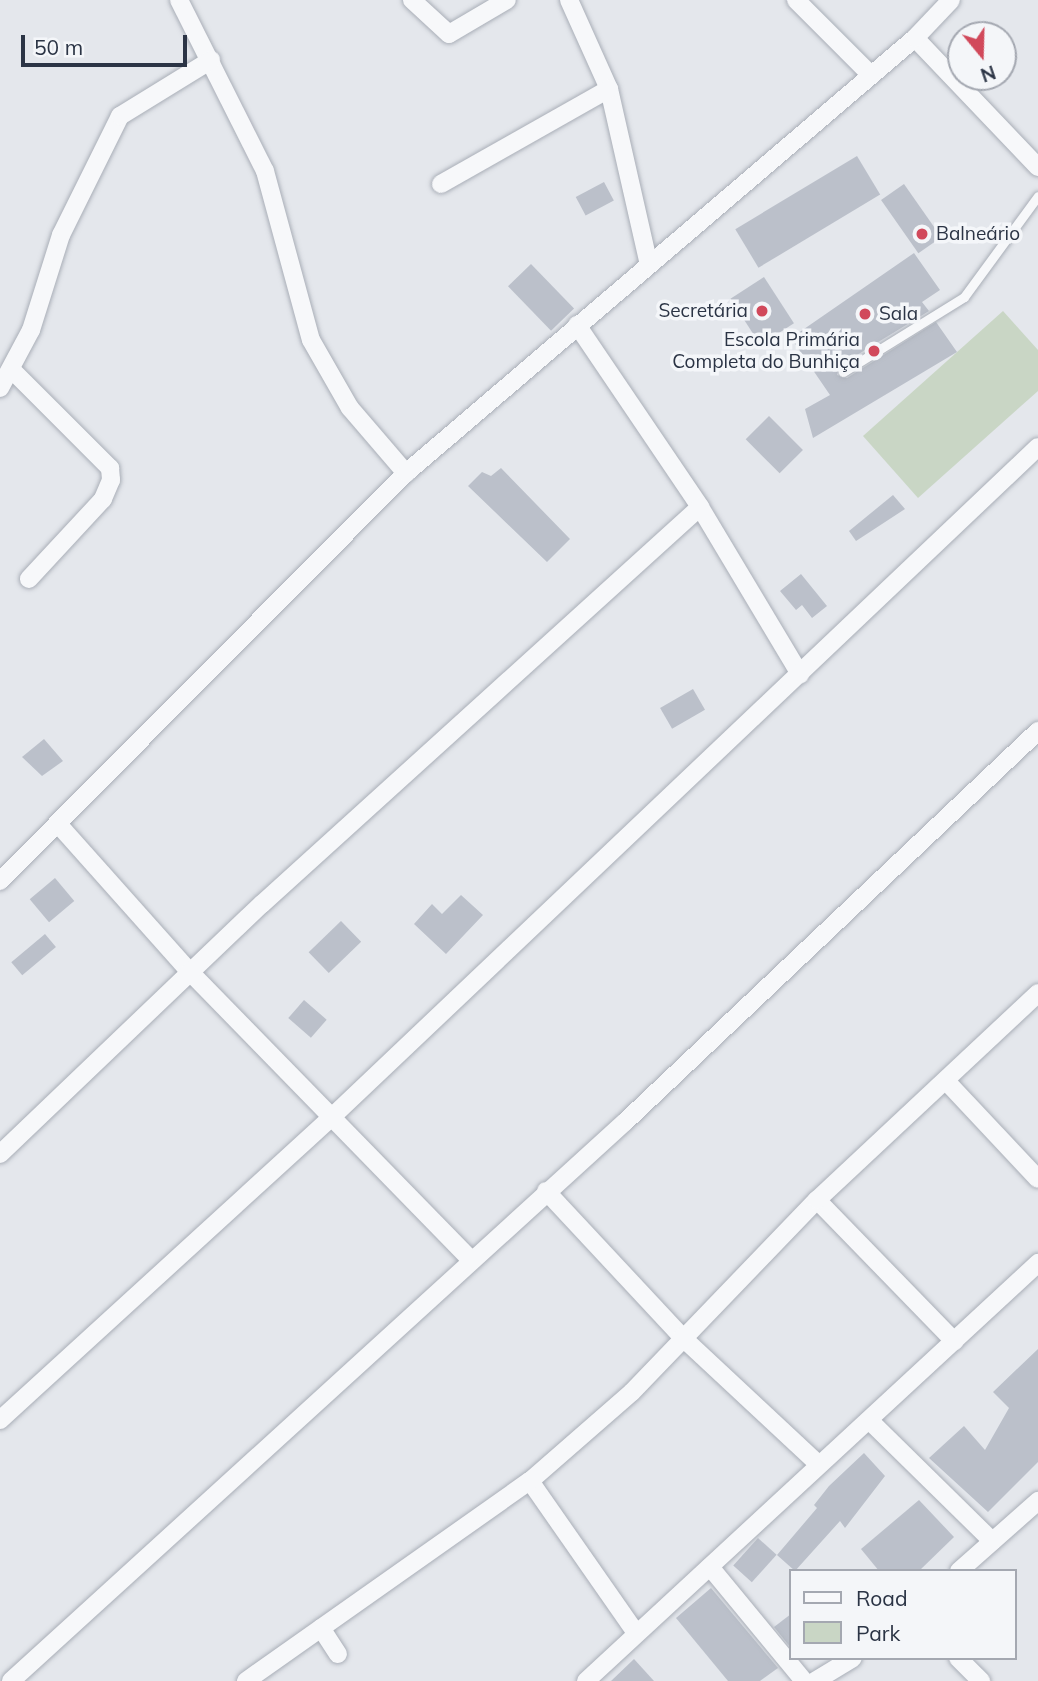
<!DOCTYPE html>
<html>
<head>
<meta charset="utf-8">
<style>
  body { margin:0 }
  #map { position:relative; width:1038px; height:1681px; overflow:hidden; background:#e4e7ec; font-family:Mulish,sans-serif }
  div>[style] { position:absolute }
  .green>* { inset:0; background:#c9d6c5 }
  .building>* { inset:0; background:#bbc0ca; transform-origin:0 0 }
  .roads { filter:drop-shadow(0 0 2px #a9aeb7) drop-shadow(0 0 2px #a9aeb7) }
  .service>* { height:9px; margin:-4.5px; padding:0 4.5px; transform-origin:4.5px; border-radius:4.5px; background:#f7f8fa }
  .minor>* { height:18px; margin:-9px; padding:0 9px; transform-origin:9px; border-radius:9px; background:#f7f8fa }
  .dots>* { width:19px; height:19px; translate:-50% -50%; box-sizing:border-box; border:4px solid #f4f6f9; border-radius:50% }
  span { translate:-50% -50%; white-space:nowrap; text-align:center; line-height:1.15; -webkit-text-stroke:7px #f4f6f9; paint-order:stroke }
  .poi-label { font-size:19px; color:#2b3445 }
  .left { translate:0 -50%; text-align:left }
  .right { translate:-100% -50%; text-align:right }
  .legend { position:absolute; left:789px; top:1569px; width:228px; height:91px; box-sizing:border-box; background:#f4f6f9; border:2px solid #a4a8b1; margin:0; padding:9px 12px; list-style:none; font-size:21px; color:#2b3445 }
  .legend li { display:flex; align-items:center; gap:14px; height:35px }
  .legend b { width:35px; border:2px solid #a4a8b1 }
  .north { position:absolute; left:947px; top:21px; width:70px; height:70px; box-sizing:border-box; background:#f4f6f9; border:2px solid #a4a8b1; border-radius:50%; rotate:161deg; font-size:19px; font-weight:700; line-height:28px; text-align:center; color:#2b3445 }
  .north::after { content:''; display:block; margin:auto; width:24px; height:32px; background:#d1495b; clip-path:polygon(50% 0,100% 100%,50% 72%,0 100%) }
  .scale { position:absolute; left:21px; top:35px; width:166px; height:32px; box-sizing:border-box; border:4px solid #2b3445; border-top:0; padding-left:9px; font-size:21px; line-height:24px; white-space:nowrap; color:#2b3445; -webkit-text-stroke:5px #f4f6f9; paint-order:stroke }
</style>
</head>
<body>
<div id="map">
  <div class="green">
    <i style="clip-path:polygon(1003px 311px,1038px 350px,1038px 391px,918px 498px,863px 436px)"></i>
  </div>
  <div class="building">
    <i style="left:857px;top:156px;width:45px;height:142px;rotate:59deg"></i>
    <i style="left:604px;top:182px;width:21px;height:32px;rotate:62deg"></i>
    <i style="left:904px;top:184px;width:65px;height:28px;rotate:55deg"></i>
    <i style="clip-path:polygon(914px 253px,940px 290px,922px 302px,929px 311px,839px 366px,837px 375px,847px 378px,936px 322px,957px 352px,813px 438px,805px 409px,830px 395px,791px 338px)"></i>
    <i style="left:531px;top:264px;width:62px;height:32px;rotate:46deg"></i>
    <i style="left:764px;top:277px;width:55px;height:40px;rotate:57deg"></i>
    <i style="left:769px;top:416px;width:48px;height:33px;rotate:45deg"></i>
    <i style="clip-path:polygon(501px 468px,570px 539px,547px 562px,468px 486px,482px 472px,491px 476px)"></i>
    <i style="clip-path:polygon(893px 495px,905px 509px,856px 541px,849px 531px)"></i>
    <i style="clip-path:polygon(801px 574px,827px 606px,812px 618px,802px 605px,796px 610px,780px 591px)"></i>
    <i style="left:693px;top:689px;width:24px;height:38px;rotate:60deg"></i>
    <i style="clip-path:polygon(44px 739px,63px 761px,42px 776px,22px 757px)"></i>
    <i style="left:55px;top:878px;width:30px;height:33px;rotate:50deg"></i>
    <i style="clip-path:polygon(461px 895px,483px 915px,446px 954px,414px 924px,432px 904px,442px 914px)"></i>
    <i style="left:341px;top:921px;width:29px;height:45px;rotate:46deg"></i>
    <i style="left:45px;top:934px;width:17px;height:44px;rotate:50deg"></i>
    <i style="left:304px;top:1000px;width:30px;height:24px;rotate:41deg"></i>
    <i style="clip-path:polygon(1038px 1349px,1038px 1462px,988px 1512px,929px 1458px,964px 1426px,985px 1450px,1009px 1408px,993px 1392px)"></i>
    <i style="clip-path:polygon(864px 1453px,885px 1476px,845px 1528px,840px 1521px,795px 1571px,777px 1555px,817px 1508px,814px 1505px,829px 1486px)"></i>
    <i style="clip-path:polygon(919px 1500px,954px 1537px,919px 1571px,879px 1571px,861px 1549px)"></i>
    <i style="left:758px;top:1538px;width:25px;height:37px;rotate:42deg"></i>
    <i style="clip-path:polygon(711px 1588px,778px 1668px,760px 1681px,728px 1681px,676px 1618px)"></i>
    <i style="clip-path:polygon(791px 1614px,791px 1648px,774px 1627px)"></i>
    <i style="clip-path:polygon(634px 1659px,654px 1681px,611px 1681px)"></i>
  </div>
  <div class="roads">
    <div class="service">
      <i style="left:843px;top:372px;width:142px;rotate:-31.8deg"></i>
      <i style="left:964px;top:297px;width:125px;rotate:-53.8deg"></i>
    </div>
    <div class="minor">
      <i style="left:179px;top:0;width:191px;rotate:63.3deg"></i>
      <i style="left:265px;top:171px;width:175px;rotate:74.8deg"></i>
      <i style="left:311px;top:340px;width:78px;rotate:60.2deg"></i>
      <i style="left:350px;top:408px;width:86px;rotate:49.3deg"></i>
      <i style="left:412px;top:0;width:50px;rotate:42.6deg"></i>
      <i style="left:449px;top:34px;width:67px;rotate:-30.4deg"></i>
      <i style="left:569px;top:0;width:98px;rotate:65.8deg"></i>
      <i style="left:609px;top:89px;width:176px;rotate:77.2deg"></i>
      <i style="left:796px;top:0;width:106px;rotate:45deg"></i>
      <i style="left:915px;top:38px;width:178px;rotate:46.4deg"></i>
      <i style="left:441px;top:184px;width:193px;rotate:-29.5deg"></i>
      <i style="left:577px;top:325px;width:220px;rotate:55.9deg"></i>
      <i style="left:700px;top:507px;width:195px;rotate:59.1deg"></i>
      <i style="left:12px;top:370px;width:139px;rotate:45deg"></i>
      <i style="left:110px;top:468px;width:12px;rotate:85deg"></i>
      <i style="left:111px;top:480px;width:21px;rotate:113deg"></i>
      <i style="left:103px;top:499px;width:109px;rotate:132.8deg"></i>
      <i style="left:0;top:388px;width:66px;rotate:-61.9deg"></i>
      <i style="left:31px;top:330px;width:100px;rotate:-72.5deg"></i>
      <i style="left:61px;top:235px;width:133px;rotate:-63.6deg"></i>
      <i style="left:120px;top:116px;width:107px;rotate:-31.6deg"></i>
      <i style="left:58px;top:824px;width:198px;rotate:48.3deg"></i>
      <i style="left:190px;top:972px;width:402px;rotate:45.7deg"></i>
      <i style="left:0;top:881px;width:576px;rotate:-45.14deg"></i>
      <i style="left:406px;top:473px;width:670px;rotate:-40.52deg"></i>
      <i style="left:915px;top:38px;width:52px;rotate:-46.5deg"></i>
      <i style="left:946px;top:1081px;width:134px;rotate:46.8deg"></i>
      <i style="left:0;top:1154px;width:362px;rotate:-43.7deg"></i>
      <i style="left:262px;top:904px;width:591px;rotate:-42.19deg"></i>
      <i style="left:546px;top:1191px;width:200px;rotate:47deg"></i>
      <i style="left:682px;top:1337px;width:186px;rotate:43deg"></i>
      <i style="left:817px;top:1200px;width:197px;rotate:45.8deg"></i>
      <i style="left:0;top:1420px;width:452px;rotate:-42.4deg"></i>
      <i style="left:334px;top:1115px;width:970px;rotate:-43.5deg"></i>
      <i style="left:871px;top:1422px;width:170px;rotate:44.5deg"></i>
      <i style="left:530px;top:1481px;width:185px;rotate:55.1deg"></i>
      <i style="left:710px;top:1567px;width:148px;rotate:50.5deg"></i>
      <i style="left:959px;top:1571px;width:106px;rotate:-41.5deg"></i>
      <i style="left:321px;top:1628px;width:31px;rotate:57deg"></i>
      <i style="left:958px;top:1658px;width:33px;rotate:45deg"></i>
      <i style="left:11px;top:1681px;width:830px;rotate:-42.32deg"></i>
      <i style="left:625px;top:1122px;width:569px;rotate:-43.43deg"></i>
      <i style="left:246px;top:1681px;width:347px;rotate:-35.2deg"></i>
      <i style="left:530px;top:1481px;width:135px;rotate:-41.1deg"></i>
      <i style="left:632px;top:1392px;width:267px;rotate:-46.1deg"></i>
      <i style="left:817px;top:1200px;width:303px;rotate:-43.1deg"></i>
      <i style="left:586px;top:1681px;width:616px;rotate:-42.76deg"></i>
      <i style="left:815px;top:1681px;width:44px;rotate:-31.2deg"></i>
    </div>
  </div>
  <div class="dots">
    <i style="left:922px;top:234px;background:#d1495b"></i>
    <i style="left:762px;top:311px;background:#d1495b"></i>
    <i style="left:865px;top:314px;background:#d1495b"></i>
    <i style="left:874px;top:351px;background:#d1495b"></i>
  </div>
  <div class="poi-label">
    <span class="left" style="left:936px;top:234px">Balneário</span>
    <span class="right" style="left:748px;top:311px">Secretária</span>
    <span class="left" style="left:879px;top:314px">Sala</span>
    <span class="right" style="left:860px;top:351px">Escola Primária<br>Completa do Bunhiça</span>
  </div>
  <ul class="legend">
  <li><b style="height:9px;background:#f7f8fa"></b>Road</li>
  <li><b style="height:19px;background:#c9d6c5"></b>Park</li>
  </ul>
  <div class="north">N</div>
  <div class="scale">50 m</div>
</div>
</body>
</html>
